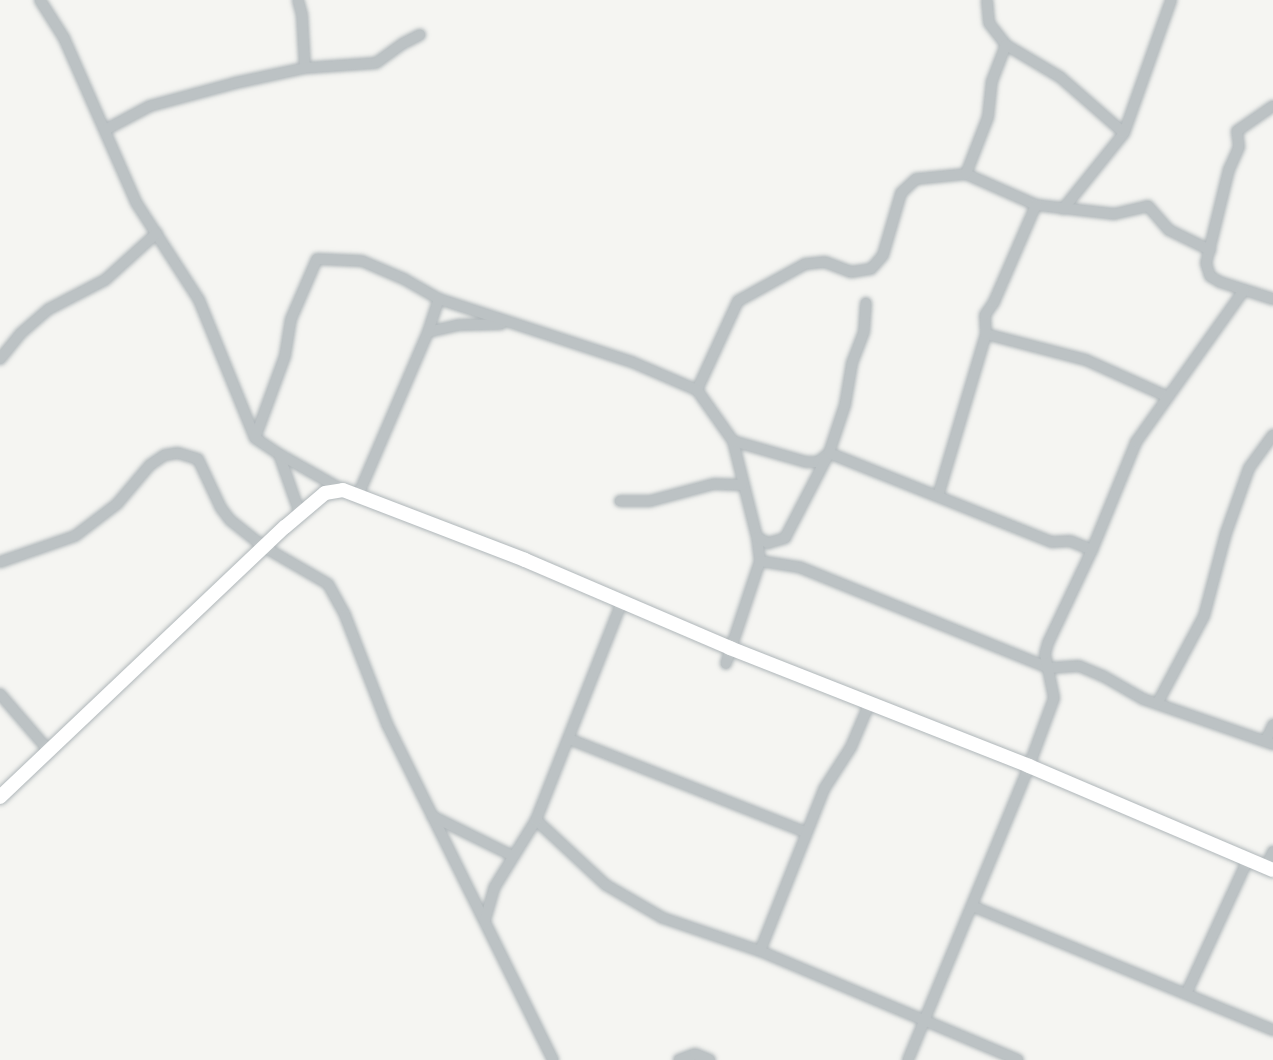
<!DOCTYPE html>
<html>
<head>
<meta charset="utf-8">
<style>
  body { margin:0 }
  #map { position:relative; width:1273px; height:1060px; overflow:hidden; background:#f5f5f2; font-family:"Fira Sans Condensed",sans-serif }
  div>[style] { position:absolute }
  .roads { filter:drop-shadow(0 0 2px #afb6b9) drop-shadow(0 0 2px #afb6b9) }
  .street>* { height:10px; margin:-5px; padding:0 5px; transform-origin:5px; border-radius:5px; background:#bcc2c4 }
  .secondary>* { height:14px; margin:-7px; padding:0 7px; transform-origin:7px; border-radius:7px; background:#fff }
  span { translate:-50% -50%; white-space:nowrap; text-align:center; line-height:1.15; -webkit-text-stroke:7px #fff; paint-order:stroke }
</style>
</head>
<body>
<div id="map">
  <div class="roads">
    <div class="street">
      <i style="left:40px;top:0;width:45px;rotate:57.7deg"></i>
      <i style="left:64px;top:38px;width:181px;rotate:66.3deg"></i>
      <i style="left:137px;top:204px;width:114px;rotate:57.1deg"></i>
      <i style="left:199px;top:300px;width:149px;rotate:67.9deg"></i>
      <i style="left:255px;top:438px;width:29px;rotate:34deg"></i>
      <i style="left:279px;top:454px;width:64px;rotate:70.7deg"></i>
      <i style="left:298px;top:0;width:16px;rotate:75deg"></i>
      <i style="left:302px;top:15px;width:53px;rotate:86.8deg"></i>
      <i style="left:987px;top:0;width:23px;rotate:85deg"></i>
      <i style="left:989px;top:23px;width:28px;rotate:52deg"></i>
      <i style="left:1006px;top:45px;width:63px;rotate:30.7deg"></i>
      <i style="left:1060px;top:77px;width:85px;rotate:41.2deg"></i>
      <i style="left:1273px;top:106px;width:44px;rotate:145.2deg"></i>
      <i style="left:1237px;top:131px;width:16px;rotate:83deg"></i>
      <i style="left:1239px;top:147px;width:24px;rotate:114deg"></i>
      <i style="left:1229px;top:169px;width:97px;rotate:103.7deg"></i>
      <i style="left:1206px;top:263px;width:14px;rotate:73deg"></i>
      <i style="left:1210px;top:276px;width:12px;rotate:31deg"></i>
      <i style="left:1220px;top:282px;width:56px;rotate:17.8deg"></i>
      <i style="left:105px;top:130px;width:51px;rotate:-28.1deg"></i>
      <i style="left:150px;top:106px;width:88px;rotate:-15.1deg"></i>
      <i style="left:235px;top:83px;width:72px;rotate:-12.1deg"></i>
      <i style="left:305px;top:68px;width:71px;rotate:-4deg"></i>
      <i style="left:376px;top:63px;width:34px;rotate:-36deg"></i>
      <i style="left:404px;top:43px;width:18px;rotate:-27deg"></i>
      <i style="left:966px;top:174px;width:77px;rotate:23.9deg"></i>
      <i style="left:1036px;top:205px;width:79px;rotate:6.6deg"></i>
      <i style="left:1114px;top:214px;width:35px;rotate:-13deg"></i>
      <i style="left:1148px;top:206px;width:32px;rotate:49deg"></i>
      <i style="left:1169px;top:230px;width:46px;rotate:26deg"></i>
      <i style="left:1063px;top:209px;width:97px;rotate:-51.2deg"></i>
      <i style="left:1124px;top:133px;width:141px;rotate:-70.5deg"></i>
      <i style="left:428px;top:332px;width:32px;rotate:-13deg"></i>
      <i style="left:459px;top:325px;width:42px;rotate:-1.4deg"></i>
      <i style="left:986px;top:334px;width:103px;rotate:14.6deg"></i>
      <i style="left:1086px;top:360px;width:88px;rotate:24.2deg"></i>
      <i style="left:0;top:359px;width:32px;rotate:-51deg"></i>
      <i style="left:20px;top:334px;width:38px;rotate:-41deg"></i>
      <i style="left:49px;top:309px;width:63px;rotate:-27.4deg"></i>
      <i style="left:105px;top:280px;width:70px;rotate:-42.1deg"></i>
      <i style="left:697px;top:390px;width:98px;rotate:-65.3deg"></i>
      <i style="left:738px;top:301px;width:77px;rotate:-28.9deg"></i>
      <i style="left:805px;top:264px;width:20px;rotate:-6deg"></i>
      <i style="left:825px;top:262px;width:28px;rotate:21deg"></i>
      <i style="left:851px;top:272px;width:20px;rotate:-9deg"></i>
      <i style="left:871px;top:269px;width:18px;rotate:-49deg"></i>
      <i style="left:883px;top:255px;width:65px;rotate:-73.8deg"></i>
      <i style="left:901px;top:193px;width:21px;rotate:-43deg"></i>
      <i style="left:916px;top:179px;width:50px;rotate:-5.7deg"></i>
      <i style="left:966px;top:174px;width:61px;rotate:-68.9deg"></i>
      <i style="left:988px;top:117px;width:36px;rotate:-84deg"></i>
      <i style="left:992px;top:81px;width:39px;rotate:-69deg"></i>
      <i style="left:255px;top:438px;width:87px;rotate:-69.9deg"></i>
      <i style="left:285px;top:356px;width:37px;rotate:-81deg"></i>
      <i style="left:291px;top:319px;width:65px;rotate:-66.6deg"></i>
      <i style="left:317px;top:259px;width:45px;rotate:2.5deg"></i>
      <i style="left:362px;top:261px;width:46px;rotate:23.2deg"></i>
      <i style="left:404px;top:279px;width:40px;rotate:29.7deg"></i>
      <i style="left:439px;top:299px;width:203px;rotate:18.1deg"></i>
      <i style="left:632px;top:362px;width:71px;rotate:23.3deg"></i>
      <i style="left:697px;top:390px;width:62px;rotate:54.8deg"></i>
      <i style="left:733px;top:441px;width:99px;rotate:76deg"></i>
      <i style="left:757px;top:537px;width:24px;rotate:83deg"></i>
      <i style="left:760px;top:561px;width:108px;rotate:108.4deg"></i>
      <i style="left:733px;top:441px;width:76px;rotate:16deg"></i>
      <i style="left:806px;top:462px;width:12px"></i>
      <i style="left:818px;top:462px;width:14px;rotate:-39deg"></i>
      <i style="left:829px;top:453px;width:51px;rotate:-71.6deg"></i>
      <i style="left:845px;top:405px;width:43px;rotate:-80.5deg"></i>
      <i style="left:852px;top:363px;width:34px;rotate:-69deg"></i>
      <i style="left:864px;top:331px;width:28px;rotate:-86deg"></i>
      <i style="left:279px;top:454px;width:73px;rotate:29.4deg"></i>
      <i style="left:359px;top:493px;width:175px;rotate:-66.8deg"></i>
      <i style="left:428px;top:332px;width:35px;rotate:-72deg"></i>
      <i style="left:938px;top:496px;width:169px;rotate:-73.5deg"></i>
      <i style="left:986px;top:334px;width:19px;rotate:-93deg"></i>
      <i style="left:985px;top:315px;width:16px;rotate:-55deg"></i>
      <i style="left:994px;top:302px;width:106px;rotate:-66.6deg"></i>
      <i style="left:620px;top:501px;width:30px"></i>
      <i style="left:650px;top:501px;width:66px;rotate:-14.9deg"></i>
      <i style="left:714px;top:484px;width:28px;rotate:2deg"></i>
      <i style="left:757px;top:537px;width:13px;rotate:29deg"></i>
      <i style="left:768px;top:543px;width:18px;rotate:-16deg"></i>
      <i style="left:785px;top:538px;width:96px;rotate:-62.6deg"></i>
      <i style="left:829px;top:453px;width:240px;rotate:21.8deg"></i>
      <i style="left:1052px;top:542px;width:18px;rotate:-3deg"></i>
      <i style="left:1070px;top:541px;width:24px;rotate:22deg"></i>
      <i style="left:760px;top:561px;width:39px;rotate:9deg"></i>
      <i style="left:799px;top:567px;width:270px;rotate:22deg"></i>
      <i style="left:1049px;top:668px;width:30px;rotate:-4deg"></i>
      <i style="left:1079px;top:666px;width:26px;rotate:23deg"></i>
      <i style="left:1103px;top:676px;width:46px;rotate:29.9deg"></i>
      <i style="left:1143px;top:699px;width:138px;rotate:19.1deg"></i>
      <i style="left:0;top:562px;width:79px;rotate:-19.1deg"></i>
      <i style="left:75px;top:536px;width:53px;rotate:-37.3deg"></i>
      <i style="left:117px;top:504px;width:51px;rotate:-49.8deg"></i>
      <i style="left:150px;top:465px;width:18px;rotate:-34deg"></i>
      <i style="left:165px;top:455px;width:13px;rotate:-9deg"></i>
      <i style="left:178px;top:453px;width:21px;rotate:17deg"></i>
      <i style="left:198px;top:459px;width:54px;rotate:64.9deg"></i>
      <i style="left:221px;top:508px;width:15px;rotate:53deg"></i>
      <i style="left:230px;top:520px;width:43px;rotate:38.5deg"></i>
      <i style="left:264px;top:547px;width:74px;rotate:30deg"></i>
      <i style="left:328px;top:584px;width:35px;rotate:61deg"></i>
      <i style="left:345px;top:615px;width:117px;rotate:68.9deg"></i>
      <i style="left:387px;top:724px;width:375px;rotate:63.7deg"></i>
      <i style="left:0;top:694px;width:75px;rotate:49.3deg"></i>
      <i style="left:1158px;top:702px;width:98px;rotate:-61.9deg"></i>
      <i style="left:1204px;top:616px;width:86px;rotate:-75.2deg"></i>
      <i style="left:1226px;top:533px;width:69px;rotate:-70.5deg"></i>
      <i style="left:1249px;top:468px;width:41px;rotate:-54deg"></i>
      <i style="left:569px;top:739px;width:254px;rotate:21.5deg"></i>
      <i style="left:1266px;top:740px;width:17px;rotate:-65deg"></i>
      <i style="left:432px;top:816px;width:90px;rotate:26.3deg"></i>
      <i style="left:536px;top:820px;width:96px;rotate:42.9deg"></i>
      <i style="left:606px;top:885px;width:66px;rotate:30.1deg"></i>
      <i style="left:663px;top:918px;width:102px;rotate:18.8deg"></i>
      <i style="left:760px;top:951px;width:280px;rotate:22.9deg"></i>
      <i style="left:1266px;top:867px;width:17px;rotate:-66deg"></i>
      <i style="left:972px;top:906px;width:326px;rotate:22.4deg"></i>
      <i style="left:485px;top:920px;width:33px;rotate:-74deg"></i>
      <i style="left:494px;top:888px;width:80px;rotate:-58.3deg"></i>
      <i style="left:536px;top:820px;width:234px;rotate:-68.5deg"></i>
      <i style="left:760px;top:951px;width:174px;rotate:-68.4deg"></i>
      <i style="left:824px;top:789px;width:50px;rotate:-57.3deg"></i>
      <i style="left:851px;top:747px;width:49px;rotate:-67.1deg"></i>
      <i style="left:1186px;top:994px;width:149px;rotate:-65.3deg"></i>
      <i style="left:679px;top:1060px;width:17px;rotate:-21deg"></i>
      <i style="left:695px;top:1054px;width:16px;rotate:22deg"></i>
      <i style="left:908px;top:1060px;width:318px;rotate:-67.6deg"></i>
      <i style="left:1029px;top:766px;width:72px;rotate:-69.8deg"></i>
      <i style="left:1054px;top:698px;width:45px;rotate:-101.6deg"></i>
      <i style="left:1045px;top:654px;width:11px;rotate:-75deg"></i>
      <i style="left:1048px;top:643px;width:103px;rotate:-64.7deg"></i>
      <i style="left:1092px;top:550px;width:117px;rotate:-67.8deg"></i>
      <i style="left:1136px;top:442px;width:186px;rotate:-54.6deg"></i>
    </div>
    <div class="secondary">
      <i style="left:0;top:797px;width:393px;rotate:-43.5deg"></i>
      <i style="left:285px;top:527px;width:52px;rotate:-40.4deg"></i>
      <i style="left:325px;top:493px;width:18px;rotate:-9deg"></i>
      <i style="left:343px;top:490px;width:195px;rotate:21deg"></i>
      <i style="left:525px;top:560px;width:223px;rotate:23.2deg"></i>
      <i style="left:730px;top:648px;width:321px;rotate:21.5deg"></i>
      <i style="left:1029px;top:766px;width:265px;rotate:23.1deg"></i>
    </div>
  </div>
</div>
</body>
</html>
